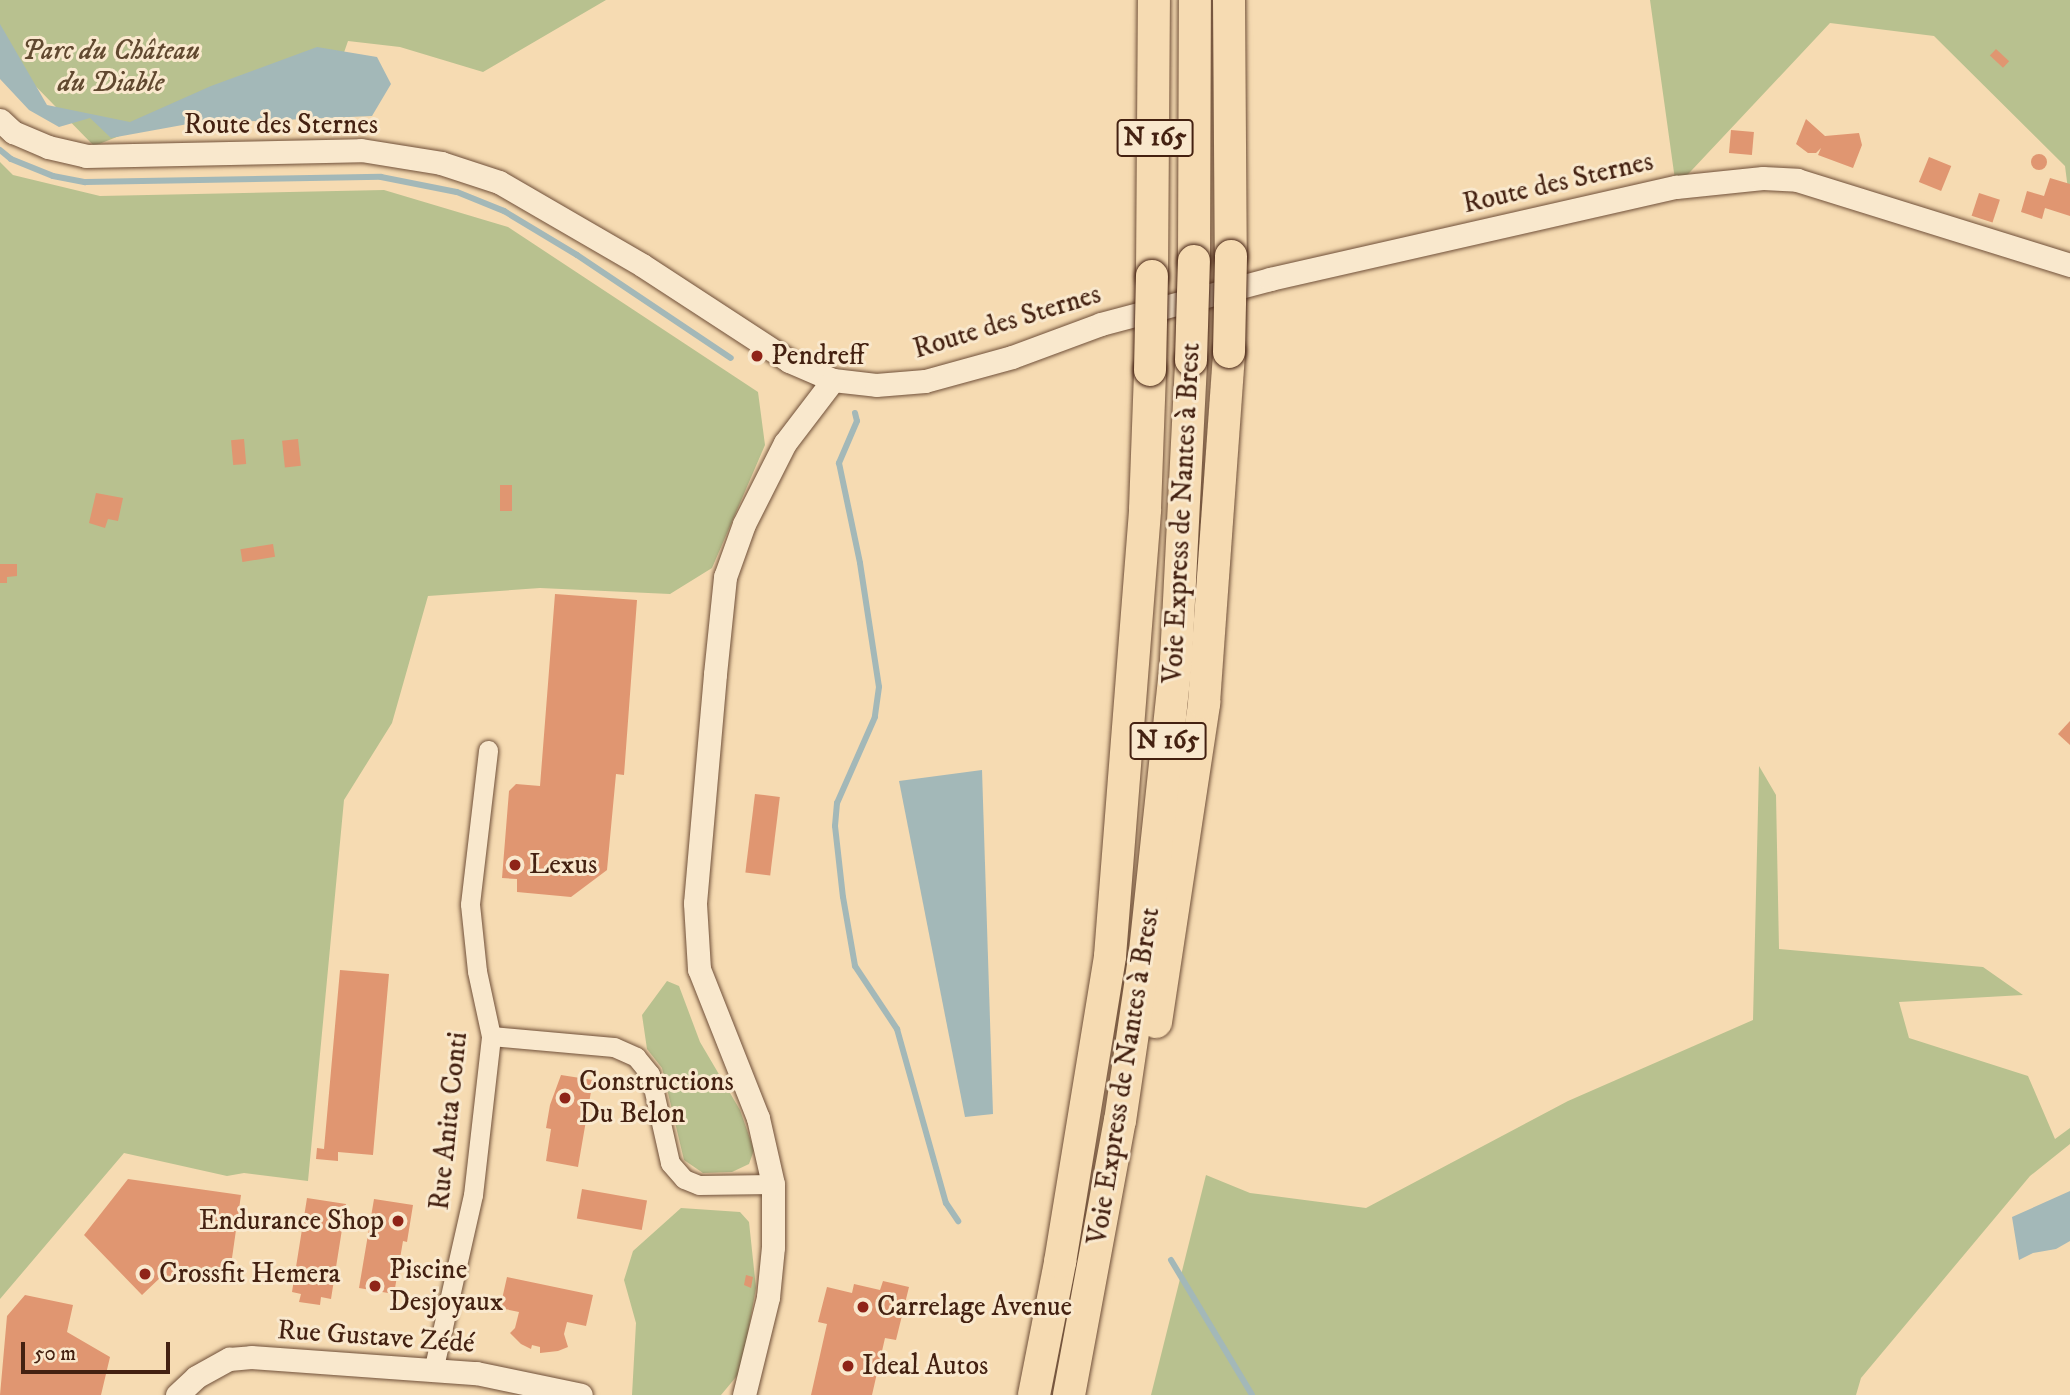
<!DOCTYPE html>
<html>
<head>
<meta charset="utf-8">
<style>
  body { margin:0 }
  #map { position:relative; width:2070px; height:1395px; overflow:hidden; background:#f6dbb2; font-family:"IM FELL DW Pica",serif }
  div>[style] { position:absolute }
  .green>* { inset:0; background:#b8c18f }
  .water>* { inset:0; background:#a3b8b8 }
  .stream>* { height:6px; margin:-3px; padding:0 3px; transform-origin:3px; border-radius:3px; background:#a3b8b8 }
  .building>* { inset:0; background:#e09671; transform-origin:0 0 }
  .round { border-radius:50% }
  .roads { filter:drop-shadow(0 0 2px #705039) drop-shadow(0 0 2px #705039) }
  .minor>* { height:19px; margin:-9.5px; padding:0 9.5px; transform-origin:9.5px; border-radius:9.5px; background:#f9e8cd }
  .tertiary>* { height:23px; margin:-11.5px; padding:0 11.5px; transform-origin:11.5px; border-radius:11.5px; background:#f9e8cd }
  .trunk>* { height:32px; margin:-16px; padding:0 16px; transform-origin:16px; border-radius:16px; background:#f6dbb2 }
  .bridges { filter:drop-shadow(0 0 2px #442111) drop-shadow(0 0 2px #442111) }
  .trunk-bridge>* { height:32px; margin:-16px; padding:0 16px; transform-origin:16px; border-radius:16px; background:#f6dbb2 }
  .dots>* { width:19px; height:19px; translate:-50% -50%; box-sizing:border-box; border:4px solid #f9e8cd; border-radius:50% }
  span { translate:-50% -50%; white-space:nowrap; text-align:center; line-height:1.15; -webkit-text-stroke:6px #f9e8cd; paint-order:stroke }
  .shield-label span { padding:2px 5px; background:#f9e8cd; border:2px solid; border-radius:5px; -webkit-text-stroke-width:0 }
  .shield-label { font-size:26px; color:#442111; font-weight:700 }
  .park-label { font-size:28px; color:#614930; font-style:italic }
  .street-label { font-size:28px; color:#442111 }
  .poi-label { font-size:28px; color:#442111 }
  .left { translate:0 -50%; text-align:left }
  .right { translate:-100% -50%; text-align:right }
  .scale { position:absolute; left:21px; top:1342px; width:149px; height:32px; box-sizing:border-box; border:4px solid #442111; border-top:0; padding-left:9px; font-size:21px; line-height:24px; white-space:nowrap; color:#442111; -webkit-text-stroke:5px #f9e8cd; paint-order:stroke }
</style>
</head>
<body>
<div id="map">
  <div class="green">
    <i style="clip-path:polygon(0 0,606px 0,483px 72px,400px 47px,348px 41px,340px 64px,276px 74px,94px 146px,12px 62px,0 28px)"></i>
    <i style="clip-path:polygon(1650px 0,2070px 0,2070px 205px,2065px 166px,1934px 36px,1830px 23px,1676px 187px)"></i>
    <i style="clip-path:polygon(0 162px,13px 175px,100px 196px,384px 190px,508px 227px,758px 392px,765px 445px,712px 568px,670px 594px,540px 588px,428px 596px,392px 723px,344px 800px,308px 1181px,244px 1173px,227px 1176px,124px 1153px,0 1299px)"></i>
    <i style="clip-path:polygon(1759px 766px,1776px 795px,1779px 949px,1983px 967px,2023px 995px,1899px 1002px,1909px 1038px,2028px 1076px,2055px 1139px,2070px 1128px,2070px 1144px,2030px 1176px,1861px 1378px,1856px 1395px,1151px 1395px,1206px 1175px,1250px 1193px,1366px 1208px,1568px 1101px,1753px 1020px)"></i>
    <i style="clip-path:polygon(667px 981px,679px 986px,700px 1042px,740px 1110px,754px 1150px,749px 1164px,732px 1172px,703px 1173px,684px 1160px,662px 1068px,647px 1049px,642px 1015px)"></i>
    <i style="clip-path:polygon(681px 1208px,740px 1212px,749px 1222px,756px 1288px,741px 1371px,721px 1395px,632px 1395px,636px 1323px,624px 1280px,633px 1251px)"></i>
  </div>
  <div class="water">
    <i style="clip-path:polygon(0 24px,47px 105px,130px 122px,211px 86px,317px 47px,377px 57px,391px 84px,372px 116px,188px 124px,111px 138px,90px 118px,59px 127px,29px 110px,0 79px)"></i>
    <i style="clip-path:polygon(982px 770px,993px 1114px,965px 1117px,899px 781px)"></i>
    <i style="clip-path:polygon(2070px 1191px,2070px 1241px,2056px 1249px,2033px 1253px,2019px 1260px,2012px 1217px)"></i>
  </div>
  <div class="stream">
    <i style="left:0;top:150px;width:14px;rotate:39deg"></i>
    <i style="left:11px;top:159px;width:45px;rotate:22deg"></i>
    <i style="left:53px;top:176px;width:33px;rotate:11deg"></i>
    <i style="left:85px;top:182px;width:296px;rotate:-1deg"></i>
    <i style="left:381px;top:177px;width:77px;rotate:11.2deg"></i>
    <i style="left:457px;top:192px;width:51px;rotate:22deg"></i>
    <i style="left:504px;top:211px;width:85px;rotate:31.1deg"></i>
    <i style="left:577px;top:255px;width:185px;rotate:33.8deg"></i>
    <i style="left:855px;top:413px;width:8px;rotate:76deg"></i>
    <i style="left:857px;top:421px;width:46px;rotate:113.2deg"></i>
    <i style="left:839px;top:463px;width:102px;rotate:78.1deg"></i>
    <i style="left:860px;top:563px;width:125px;rotate:81.3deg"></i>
    <i style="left:879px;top:687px;width:30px;rotate:98deg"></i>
    <i style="left:875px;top:717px;width:94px;rotate:113.8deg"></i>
    <i style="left:837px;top:803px;width:23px;rotate:95deg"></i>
    <i style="left:835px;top:826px;width:71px;rotate:83.6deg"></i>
    <i style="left:843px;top:897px;width:70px;rotate:80.1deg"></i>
    <i style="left:855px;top:966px;width:76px;rotate:56.3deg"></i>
    <i style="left:897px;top:1029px;width:181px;rotate:74.3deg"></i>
    <i style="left:946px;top:1203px;width:22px;rotate:56deg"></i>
    <i style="left:1171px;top:1260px;width:157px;rotate:59deg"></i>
  </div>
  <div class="building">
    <i style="left:1996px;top:49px;width:18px;height:9px;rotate:43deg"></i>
    <i style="clip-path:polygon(1806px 119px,1825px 136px,1859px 133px,1862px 145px,1853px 168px,1818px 155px,1821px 148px,1816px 153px,1808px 153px,1796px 144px)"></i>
    <i style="left:1731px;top:130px;width:23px;height:23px;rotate:5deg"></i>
    <i class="round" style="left:2031px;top:154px;width:16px;height:16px"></i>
    <i style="left:1929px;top:157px;width:24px;height:27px;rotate:22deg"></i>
    <i style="clip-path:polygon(2050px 178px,2070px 184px,2070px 216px,2045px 208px,2042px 219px,2021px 212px,2027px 191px,2044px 196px)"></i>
    <i style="left:1979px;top:193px;width:22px;height:24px;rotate:18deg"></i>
    <i style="left:244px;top:439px;width:25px;height:13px;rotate:85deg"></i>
    <i style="left:298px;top:439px;width:27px;height:16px;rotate:84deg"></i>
    <i style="left:500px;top:485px;width:12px;height:26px"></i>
    <i style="clip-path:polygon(96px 493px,123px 498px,118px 521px,108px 519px,105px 528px,89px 523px)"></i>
    <i style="left:273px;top:544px;width:13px;height:33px;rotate:81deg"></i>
    <i style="clip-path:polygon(0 564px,17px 564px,17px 576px,7px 577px,7px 583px,0 583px)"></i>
    <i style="clip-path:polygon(555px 594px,637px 600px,624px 775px,616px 774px,607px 870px,571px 897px,517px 892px,517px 879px,502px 878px,509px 791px,516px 784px,540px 786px)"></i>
    <i style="clip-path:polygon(2070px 721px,2070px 745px,2058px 734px)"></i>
    <i style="left:755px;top:794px;width:25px;height:79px;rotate:7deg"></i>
    <i style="clip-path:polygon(340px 970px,389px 974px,373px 1155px,338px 1152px,338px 1161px,316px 1159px,317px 1148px,324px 1149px)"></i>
    <i style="clip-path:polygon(561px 1075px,593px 1080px,578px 1167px,546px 1161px,551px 1129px,546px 1128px,550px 1105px)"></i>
    <i style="clip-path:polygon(128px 1179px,241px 1195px,230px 1272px,224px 1271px,223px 1283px,163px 1275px,142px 1295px,84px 1235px)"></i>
    <i style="left:582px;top:1189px;width:66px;height:30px;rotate:10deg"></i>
    <i style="clip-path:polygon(307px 1198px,346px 1204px,331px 1299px,321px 1297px,320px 1305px,299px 1302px,301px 1294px,292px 1292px)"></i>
    <i style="clip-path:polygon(374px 1199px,413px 1205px,407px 1242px,403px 1241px,394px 1294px,359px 1288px)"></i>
    <i style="clip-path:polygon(746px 1275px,753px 1277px,751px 1288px,744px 1285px)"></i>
    <i style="clip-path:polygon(507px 1277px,593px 1295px,586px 1326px,567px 1322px,564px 1334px,568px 1347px,558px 1351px,540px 1353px,540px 1347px,532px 1345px,531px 1349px,521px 1344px,510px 1333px,515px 1328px,519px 1312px,500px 1308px)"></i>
    <i style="clip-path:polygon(883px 1281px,909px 1287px,896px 1340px,885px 1338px,872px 1395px,811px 1395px,827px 1324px,818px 1322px,827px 1287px,852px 1293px,854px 1284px,880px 1290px)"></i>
    <i style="clip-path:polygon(25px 1295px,73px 1305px,67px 1332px,110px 1357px,101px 1395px,0 1395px,7px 1316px)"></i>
  </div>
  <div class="roads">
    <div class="minor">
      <i style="left:491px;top:1036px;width:123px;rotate:5.1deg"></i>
      <i style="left:614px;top:1047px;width:24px;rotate:24deg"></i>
      <i style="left:636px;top:1057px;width:22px;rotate:51deg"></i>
      <i style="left:650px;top:1074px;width:91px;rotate:77.3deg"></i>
      <i style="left:670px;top:1163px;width:21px;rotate:49deg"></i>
      <i style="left:684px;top:1179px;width:16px;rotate:22deg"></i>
      <i style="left:699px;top:1185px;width:74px;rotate:-0.8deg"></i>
      <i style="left:433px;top:1371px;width:180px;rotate:-77.2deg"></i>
      <i style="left:473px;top:1195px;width:160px;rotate:-83.5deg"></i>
      <i style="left:491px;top:1036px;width:66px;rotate:-102.2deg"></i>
      <i style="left:477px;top:971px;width:67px;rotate:-96deg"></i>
      <i style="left:470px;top:904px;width:155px;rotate:-83.3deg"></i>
    </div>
    <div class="tertiary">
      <i style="left:0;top:120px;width:18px;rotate:43deg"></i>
      <i style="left:13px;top:132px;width:38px;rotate:23deg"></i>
      <i style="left:48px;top:147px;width:39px;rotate:13deg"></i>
      <i style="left:86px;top:156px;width:275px;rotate:-1.2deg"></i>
      <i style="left:361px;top:150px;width:81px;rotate:9.2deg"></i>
      <i style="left:441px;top:163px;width:61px;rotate:18.1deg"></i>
      <i style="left:499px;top:182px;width:165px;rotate:30.1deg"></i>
      <i style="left:642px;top:265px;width:176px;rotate:33.1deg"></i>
      <i style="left:789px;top:361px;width:48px;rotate:23.4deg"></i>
      <i style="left:833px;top:380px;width:43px;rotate:6.6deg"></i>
      <i style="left:876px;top:385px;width:49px;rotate:-4.7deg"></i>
      <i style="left:925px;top:381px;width:90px;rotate:-15.4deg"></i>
      <i style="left:1012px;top:357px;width:95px;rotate:-20.3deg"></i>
      <i style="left:1101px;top:324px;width:175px;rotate:-14.9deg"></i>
      <i style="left:1270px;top:279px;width:416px;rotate:-12.8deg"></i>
      <i style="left:1676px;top:187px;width:87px;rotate:-5.9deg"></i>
      <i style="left:1763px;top:178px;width:34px;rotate:3deg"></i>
      <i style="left:1797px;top:180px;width:286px;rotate:17.3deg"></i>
      <i style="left:177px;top:1395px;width:26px;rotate:-43deg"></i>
      <i style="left:196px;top:1377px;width:38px;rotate:-29deg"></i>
      <i style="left:229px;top:1359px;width:22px;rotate:-5deg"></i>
      <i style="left:251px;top:1357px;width:226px;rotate:4.1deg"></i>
      <i style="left:476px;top:1373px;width:107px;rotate:11.8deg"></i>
      <i style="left:744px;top:1395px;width:101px;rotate:-76.2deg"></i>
      <i style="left:768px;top:1297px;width:50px;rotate:-84.3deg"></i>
      <i style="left:773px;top:1247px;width:63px;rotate:-90deg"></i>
      <i style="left:773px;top:1184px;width:68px;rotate:-102.8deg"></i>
      <i style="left:758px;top:1118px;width:160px;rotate:-111.6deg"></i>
      <i style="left:699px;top:969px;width:66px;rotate:-93.5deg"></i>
      <i style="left:695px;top:903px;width:230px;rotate:-85deg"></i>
      <i style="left:715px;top:674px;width:98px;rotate:-84.1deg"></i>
      <i style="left:725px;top:577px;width:56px;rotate:-70.3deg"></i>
      <i style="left:744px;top:524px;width:91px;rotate:-63.2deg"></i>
      <i style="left:785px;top:443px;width:79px;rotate:-52.7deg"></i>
    </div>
    <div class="trunk">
      <i style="left:1229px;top:0;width:256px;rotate:89.6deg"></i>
      <i style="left:1194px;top:261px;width:261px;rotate:-89.8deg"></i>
      <i style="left:1152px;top:276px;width:276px;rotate:-89.6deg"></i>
      <i style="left:1156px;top:1022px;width:323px;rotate:-81.4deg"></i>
      <i style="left:1204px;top:703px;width:352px;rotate:-85.9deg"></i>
      <i style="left:1034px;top:1395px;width:136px;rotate:-78.9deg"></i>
      <i style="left:1060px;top:1262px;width:310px;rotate:-80.7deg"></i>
      <i style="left:1110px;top:956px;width:448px;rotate:-85.5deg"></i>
      <i style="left:1145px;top:509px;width:139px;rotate:-87.9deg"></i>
      <i style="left:1069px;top:1395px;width:279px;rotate:-79.5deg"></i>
      <i style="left:1120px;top:1121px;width:172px;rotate:-81.6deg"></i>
      <i style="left:1145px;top:951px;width:293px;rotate:-83.9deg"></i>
      <i style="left:1176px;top:660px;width:300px;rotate:-87.1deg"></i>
    </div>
  </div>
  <div class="bridges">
    <div class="trunk-bridge">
      <i style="left:1229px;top:352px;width:96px;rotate:-88.8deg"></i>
      <i style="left:1191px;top:360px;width:99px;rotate:-88.3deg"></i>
      <i style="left:1150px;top:370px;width:94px;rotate:-88.8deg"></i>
    </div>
  </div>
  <div class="dots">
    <i style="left:757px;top:356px;background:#8f2418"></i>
    <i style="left:515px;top:865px;background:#8f2418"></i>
    <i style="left:565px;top:1098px;background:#8f2418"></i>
    <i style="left:398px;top:1221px;background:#8f2418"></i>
    <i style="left:145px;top:1274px;background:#8f2418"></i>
    <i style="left:375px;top:1286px;background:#8f2418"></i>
    <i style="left:863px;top:1307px;background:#8f2418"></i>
    <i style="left:848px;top:1366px;background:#8f2418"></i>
  </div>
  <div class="shield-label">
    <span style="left:1155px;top:138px">N 165</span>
    <span style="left:1168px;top:741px">N 165</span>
  </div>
  <div class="park-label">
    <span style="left:111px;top:67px">Parc du Château<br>du Diable</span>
  </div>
  <div class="street-label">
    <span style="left:281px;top:125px">Route des Sternes</span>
    <span style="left:1558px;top:183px;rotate:-13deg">Route des Sternes</span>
    <span style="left:1007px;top:322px;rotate:-17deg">Route des Sternes</span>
    <span style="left:1182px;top:513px;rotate:-87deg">Voie Express de Nantes à Brest</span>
    <span style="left:1124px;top:1076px;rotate:-81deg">Voie Express de Nantes à Brest</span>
    <span style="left:449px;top:1121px;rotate:-84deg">Rue Anita Conti</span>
    <span style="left:376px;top:1337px;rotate:4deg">Rue Gustave Zédé</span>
  </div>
  <div class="poi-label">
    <span class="left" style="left:771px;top:356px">Pendreff</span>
    <span class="left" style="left:529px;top:865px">Lexus</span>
    <span class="left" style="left:579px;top:1098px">Constructions<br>Du Belon</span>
    <span class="right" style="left:384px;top:1221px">Endurance Shop</span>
    <span class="left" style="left:389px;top:1286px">Piscine<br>Desjoyaux</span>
    <span class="left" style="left:159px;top:1274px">Crossfit Hemera</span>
    <span class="left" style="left:877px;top:1307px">Carrelage Avenue</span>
    <span class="left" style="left:862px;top:1366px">Ideal Autos</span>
  </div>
  <div class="scale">50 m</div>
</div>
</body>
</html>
